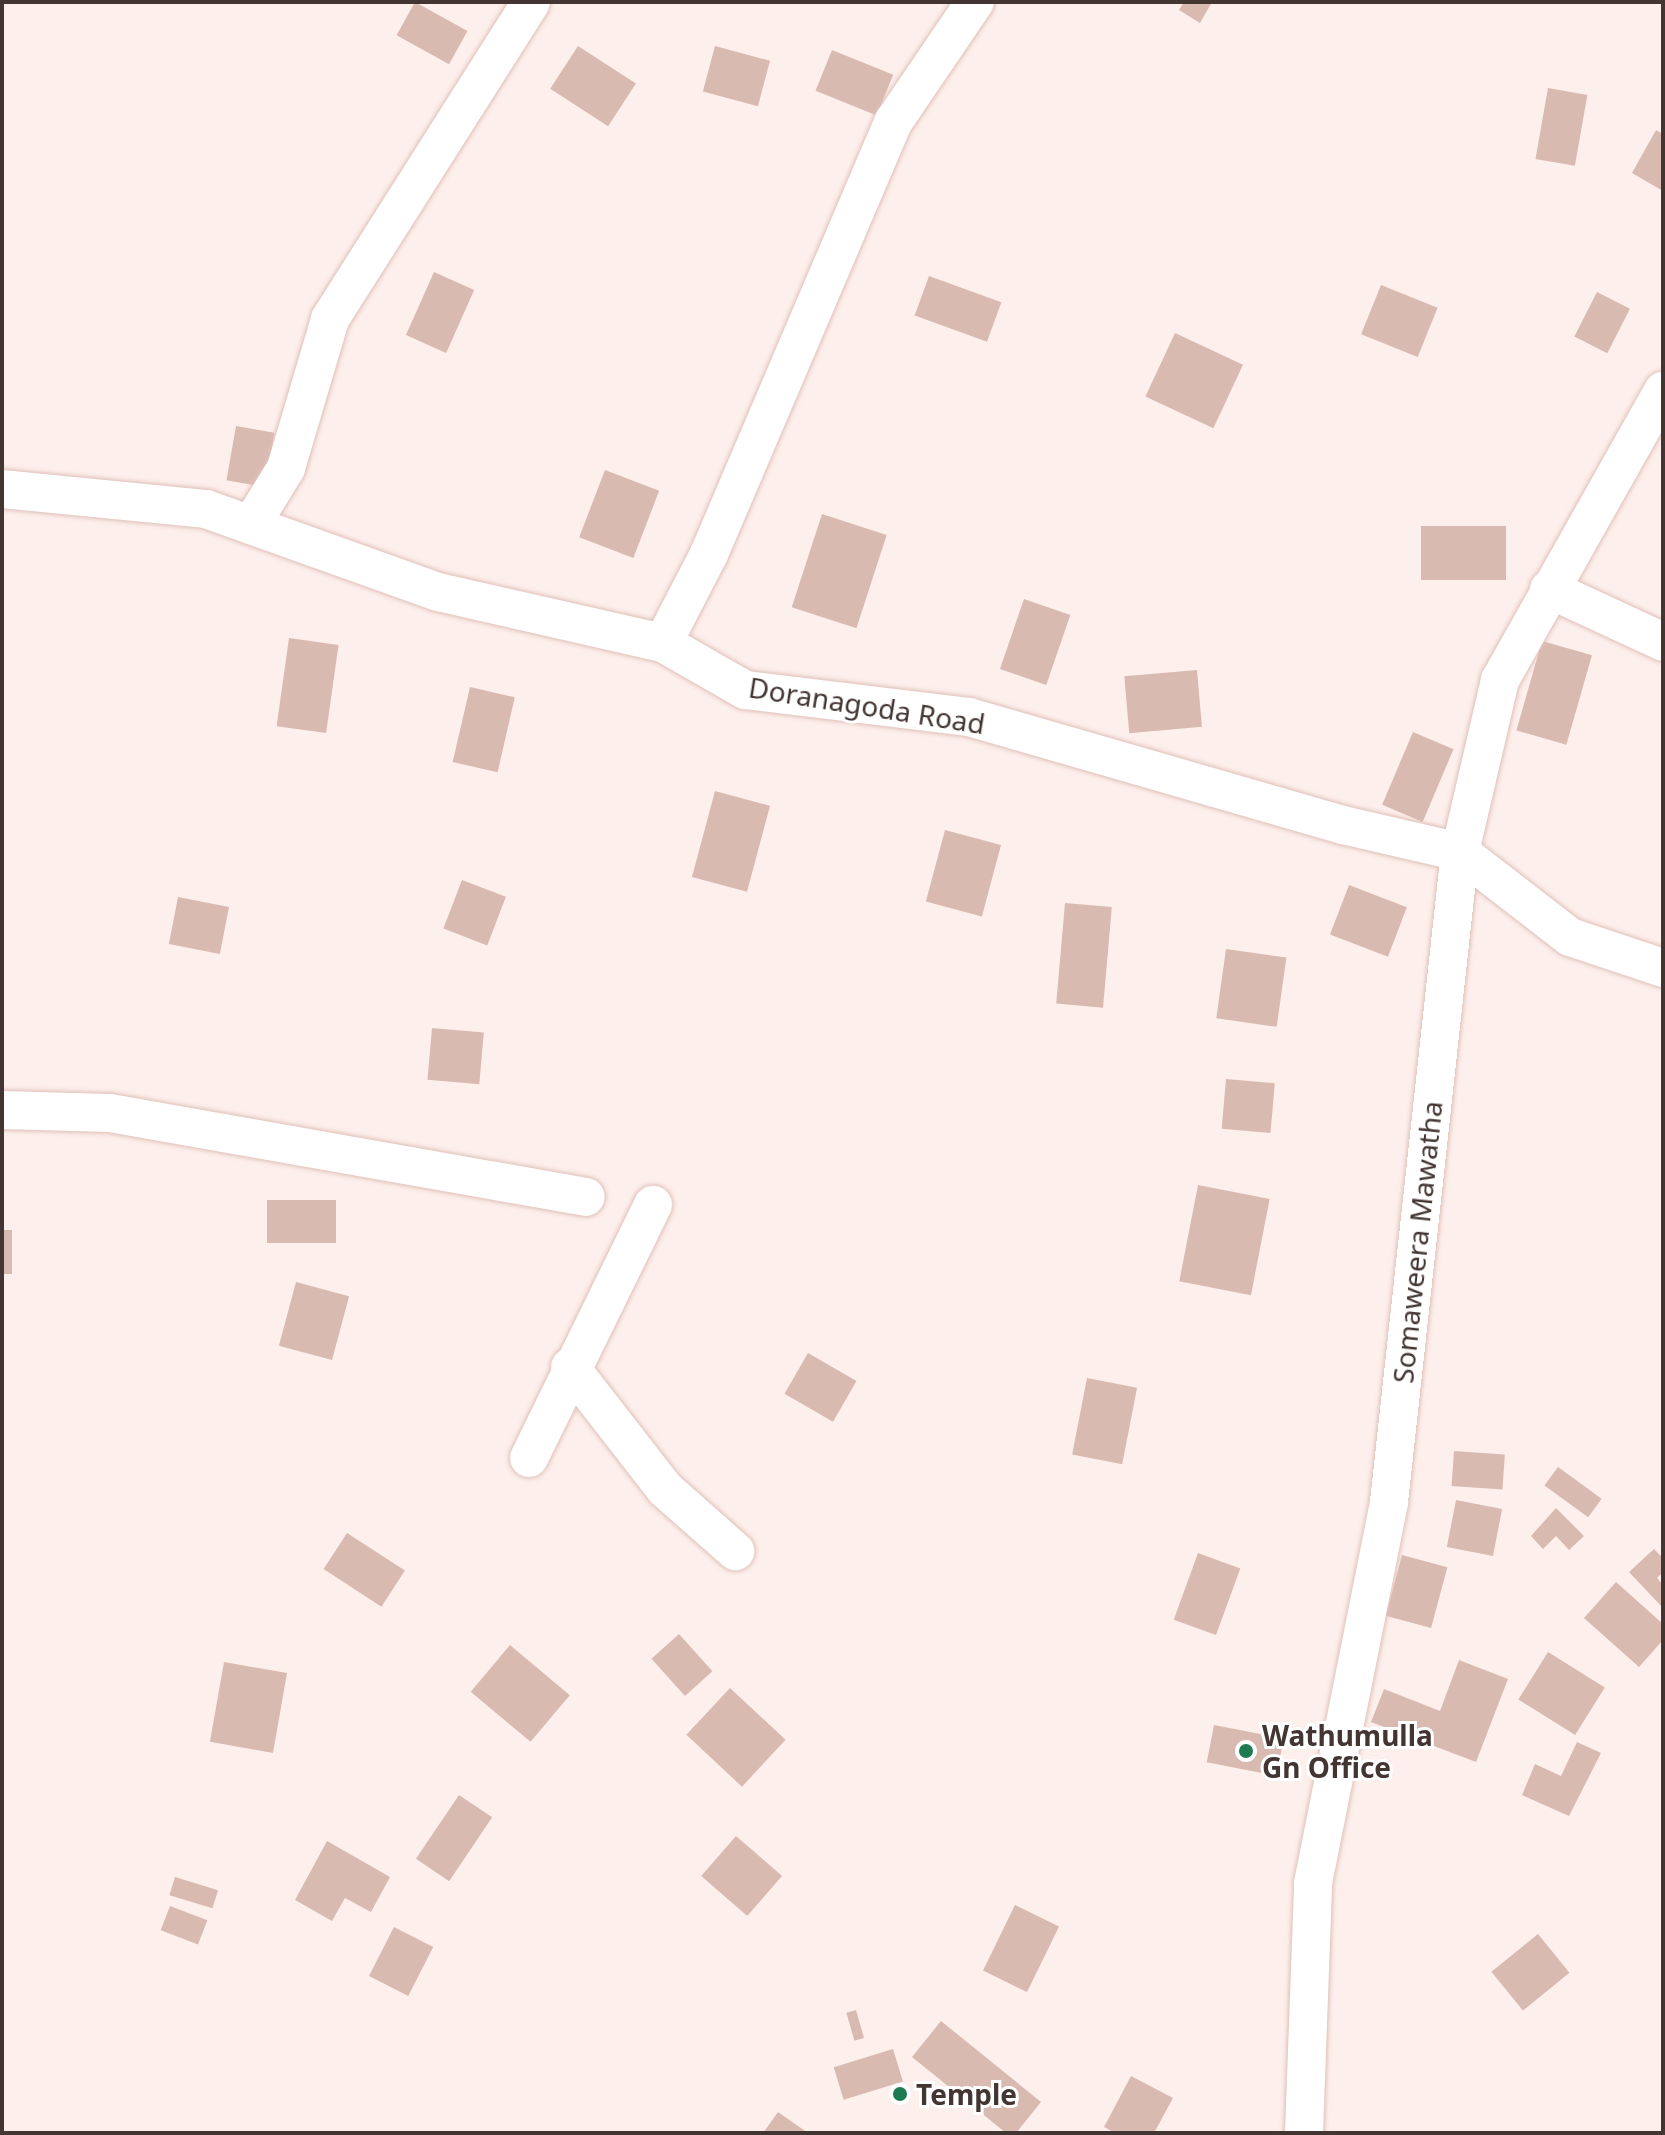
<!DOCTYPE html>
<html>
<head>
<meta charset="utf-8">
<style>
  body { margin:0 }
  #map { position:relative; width:1665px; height:2135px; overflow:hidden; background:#fdefec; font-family:"Noto Sans",sans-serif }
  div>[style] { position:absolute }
  .building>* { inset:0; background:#d9bab1; transform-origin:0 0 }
  .roads { filter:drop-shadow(0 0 2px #e0c0b8) drop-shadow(0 0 2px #e0c0b8) }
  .minor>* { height:38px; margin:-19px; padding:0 19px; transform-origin:19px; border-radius:19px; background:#fff }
  .dots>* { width:22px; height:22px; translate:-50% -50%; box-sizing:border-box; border:4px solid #fff; border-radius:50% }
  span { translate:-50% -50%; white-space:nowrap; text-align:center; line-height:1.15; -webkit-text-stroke:6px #fff; paint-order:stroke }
  .street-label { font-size:28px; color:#423532 }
  .poi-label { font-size:28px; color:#423532; font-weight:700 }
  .left { translate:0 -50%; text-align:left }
  .frame { position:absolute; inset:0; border:4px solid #423532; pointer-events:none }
</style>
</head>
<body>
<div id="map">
  <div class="building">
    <i style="left:415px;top:2px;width:60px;height:38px;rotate:29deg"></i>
    <i style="clip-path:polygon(1184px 2px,1212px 2px,1200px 23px,1179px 10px)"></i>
    <i style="left:578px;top:46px;width:69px;height:51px;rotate:33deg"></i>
    <i style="left:715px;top:46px;width:57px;height:47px;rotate:15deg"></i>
    <i style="left:832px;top:50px;width:66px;height:44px;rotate:22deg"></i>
    <i style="left:1548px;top:88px;width:40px;height:72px;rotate:10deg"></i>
    <i style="clip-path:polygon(1656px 130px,1663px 134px,1663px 191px,1632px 173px)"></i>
    <i style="left:434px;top:272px;width:44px;height:69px;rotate:24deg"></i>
    <i style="left:929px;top:276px;width:77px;height:42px;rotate:20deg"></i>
    <i style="left:1381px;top:285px;width:61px;height:53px;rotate:22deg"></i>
    <i style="left:1597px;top:292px;width:37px;height:50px;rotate:27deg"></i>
    <i style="left:1175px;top:333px;width:75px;height:70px;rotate:25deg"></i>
    <i style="left:236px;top:426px;width:39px;height:55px;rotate:10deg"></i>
    <i style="left:605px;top:470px;width:58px;height:72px;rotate:21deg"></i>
    <i style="left:822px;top:514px;width:68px;height:98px;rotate:18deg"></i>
    <i style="left:1421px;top:526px;width:85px;height:54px"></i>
    <i style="left:1024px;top:599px;width:49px;height:74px;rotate:19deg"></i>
    <i style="left:289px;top:638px;width:50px;height:89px;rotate:8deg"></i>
    <i style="left:1542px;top:641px;width:52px;height:93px;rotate:16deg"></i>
    <i style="left:1197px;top:670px;width:57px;height:73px;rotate:85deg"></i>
    <i style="left:470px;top:687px;width:46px;height:77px;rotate:13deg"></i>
    <i style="left:1413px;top:732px;width:44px;height:79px;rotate:23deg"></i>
    <i style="left:715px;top:791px;width:57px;height:89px;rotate:15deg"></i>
    <i style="left:945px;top:830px;width:58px;height:74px;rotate:15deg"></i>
    <i style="left:462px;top:880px;width:47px;height:52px;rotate:21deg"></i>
    <i style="left:1349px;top:885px;width:62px;height:53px;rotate:21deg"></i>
    <i style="left:178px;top:897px;width:52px;height:48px;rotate:11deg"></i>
    <i style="left:1065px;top:903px;width:47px;height:101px;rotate:5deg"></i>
    <i style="left:1226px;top:949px;width:61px;height:70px;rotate:8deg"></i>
    <i style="left:432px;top:1028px;width:52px;height:52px;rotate:5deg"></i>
    <i style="left:1226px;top:1079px;width:49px;height:50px;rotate:5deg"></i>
    <i style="left:1198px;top:1185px;width:73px;height:98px;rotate:11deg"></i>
    <i style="left:336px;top:1200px;width:43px;height:69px;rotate:90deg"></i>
    <i style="left:2px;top:1230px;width:10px;height:44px"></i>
    <i style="left:296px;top:1282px;width:55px;height:66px;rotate:15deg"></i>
    <i style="left:808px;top:1353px;width:56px;height:47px;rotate:30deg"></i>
    <i style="left:1087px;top:1378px;width:51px;height:78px;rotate:11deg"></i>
    <i style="left:1454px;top:1451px;width:51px;height:35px;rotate:4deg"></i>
    <i style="left:1558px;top:1467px;width:54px;height:23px;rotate:36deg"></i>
    <i style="left:1456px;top:1500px;width:47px;height:48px;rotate:11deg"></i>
    <i style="clip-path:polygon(1556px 1508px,1584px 1536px,1569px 1550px,1556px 1536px,1543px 1549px,1531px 1536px)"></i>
    <i style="left:347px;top:1533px;width:69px;height:43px;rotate:33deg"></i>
    <i style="clip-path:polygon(1654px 1549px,1663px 1558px,1663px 1572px,1657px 1578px,1663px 1585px,1663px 1608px,1629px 1572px)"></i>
    <i style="left:1198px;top:1553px;width:45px;height:71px;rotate:20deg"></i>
    <i style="left:1402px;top:1555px;width:47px;height:63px;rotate:15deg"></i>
    <i style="clip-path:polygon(1616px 1582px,1663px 1624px,1663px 1640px,1639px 1667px,1584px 1618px)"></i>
    <i style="left:679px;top:1634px;width:50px;height:37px;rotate:48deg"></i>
    <i style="left:510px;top:1645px;width:78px;height:61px;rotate:40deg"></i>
    <i style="left:1548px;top:1652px;width:67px;height:56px;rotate:32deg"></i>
    <i style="clip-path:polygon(1459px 1660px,1508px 1679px,1476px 1762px,1371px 1722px,1384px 1689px,1440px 1711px)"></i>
    <i style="left:224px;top:1662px;width:64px;height:81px;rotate:10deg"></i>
    <i style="left:730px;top:1688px;width:76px;height:64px;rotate:43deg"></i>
    <i style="left:1214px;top:1725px;width:71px;height:38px;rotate:11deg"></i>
    <i style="clip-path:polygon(1577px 1742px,1601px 1753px,1569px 1816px,1522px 1795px,1535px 1764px,1561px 1776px)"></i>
    <i style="left:459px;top:1795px;width:40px;height:77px;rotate:34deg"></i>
    <i style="left:736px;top:1836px;width:61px;height:53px;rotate:41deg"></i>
    <i style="clip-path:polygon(327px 1841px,390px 1877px,371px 1912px,345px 1898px,332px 1921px,295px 1900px)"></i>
    <i style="left:175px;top:1877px;width:45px;height:19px;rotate:17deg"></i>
    <i style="left:1015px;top:1905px;width:49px;height:73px;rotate:26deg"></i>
    <i style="left:170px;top:1906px;width:40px;height:26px;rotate:21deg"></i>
    <i style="left:394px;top:1927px;width:44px;height:55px;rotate:27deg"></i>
    <i style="left:1538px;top:1934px;width:50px;height:60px;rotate:51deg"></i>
    <i style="left:856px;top:2010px;width:29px;height:10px;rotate:74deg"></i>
    <i style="clip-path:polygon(941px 2021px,1041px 2102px,1016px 2133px,1006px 2133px,912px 2057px)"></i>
    <i style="left:893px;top:2049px;width:34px;height:62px;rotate:73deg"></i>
    <i style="clip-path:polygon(1131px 2076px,1173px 2098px,1154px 2133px,1115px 2133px,1104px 2127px)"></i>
    <i style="clip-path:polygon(778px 2112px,808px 2133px,763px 2133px)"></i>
  </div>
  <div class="roads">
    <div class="minor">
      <i style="left:2px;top:489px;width:205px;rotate:5.6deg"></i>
      <i style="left:206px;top:509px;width:246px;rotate:19.7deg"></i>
      <i style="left:438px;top:592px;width:231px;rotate:12.8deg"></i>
      <i style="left:663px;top:643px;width:95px;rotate:29.8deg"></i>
      <i style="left:745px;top:690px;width:226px;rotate:6.9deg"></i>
      <i style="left:969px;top:717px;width:389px;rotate:16.1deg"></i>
      <i style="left:1343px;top:825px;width:120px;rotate:13deg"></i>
      <i style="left:1460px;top:852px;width:139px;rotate:37.7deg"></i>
      <i style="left:1570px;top:937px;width:98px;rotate:18.4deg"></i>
      <i style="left:251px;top:525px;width:67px;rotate:-58.4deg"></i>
      <i style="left:286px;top:468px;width:155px;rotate:-73.5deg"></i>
      <i style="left:330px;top:319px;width:375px;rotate:-57.6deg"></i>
      <i style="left:1549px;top:589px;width:126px;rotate:24.9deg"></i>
      <i style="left:663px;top:643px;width:100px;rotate:-62.7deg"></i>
      <i style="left:709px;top:554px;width:471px;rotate:-66.9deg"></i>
      <i style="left:894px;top:121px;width:144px;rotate:-55.8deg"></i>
      <i style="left:2px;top:1110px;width:108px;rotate:1.6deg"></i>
      <i style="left:110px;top:1113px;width:483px;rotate:10deg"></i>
      <i style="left:570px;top:1367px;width:155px;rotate:52.1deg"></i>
      <i style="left:665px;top:1489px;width:94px;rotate:41.5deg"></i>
      <i style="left:529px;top:1458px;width:282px;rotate:-63.9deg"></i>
      <i style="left:1304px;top:2133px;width:250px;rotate:-87.9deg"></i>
      <i style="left:1313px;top:1883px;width:389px;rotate:-78.7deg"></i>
      <i style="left:1389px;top:1502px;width:654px;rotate:-83.77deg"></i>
      <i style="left:1460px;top:852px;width:177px;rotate:-76.9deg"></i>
      <i style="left:1500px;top:680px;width:332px;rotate:-60.6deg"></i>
    </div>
  </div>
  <div class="dots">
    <i style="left:1246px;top:1751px;background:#1d7a51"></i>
    <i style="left:900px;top:2094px;background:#1d7a51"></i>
  </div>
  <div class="street-label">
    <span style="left:867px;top:705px;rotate:9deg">Doranagoda Road</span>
    <span style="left:1417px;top:1242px;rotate:-84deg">Somaweera Mawatha</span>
  </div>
  <div class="poi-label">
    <span class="left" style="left:1262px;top:1751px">Wathumulla<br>Gn Office</span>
    <span class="left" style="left:916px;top:2094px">Temple</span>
  </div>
  <div class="frame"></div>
</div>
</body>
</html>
